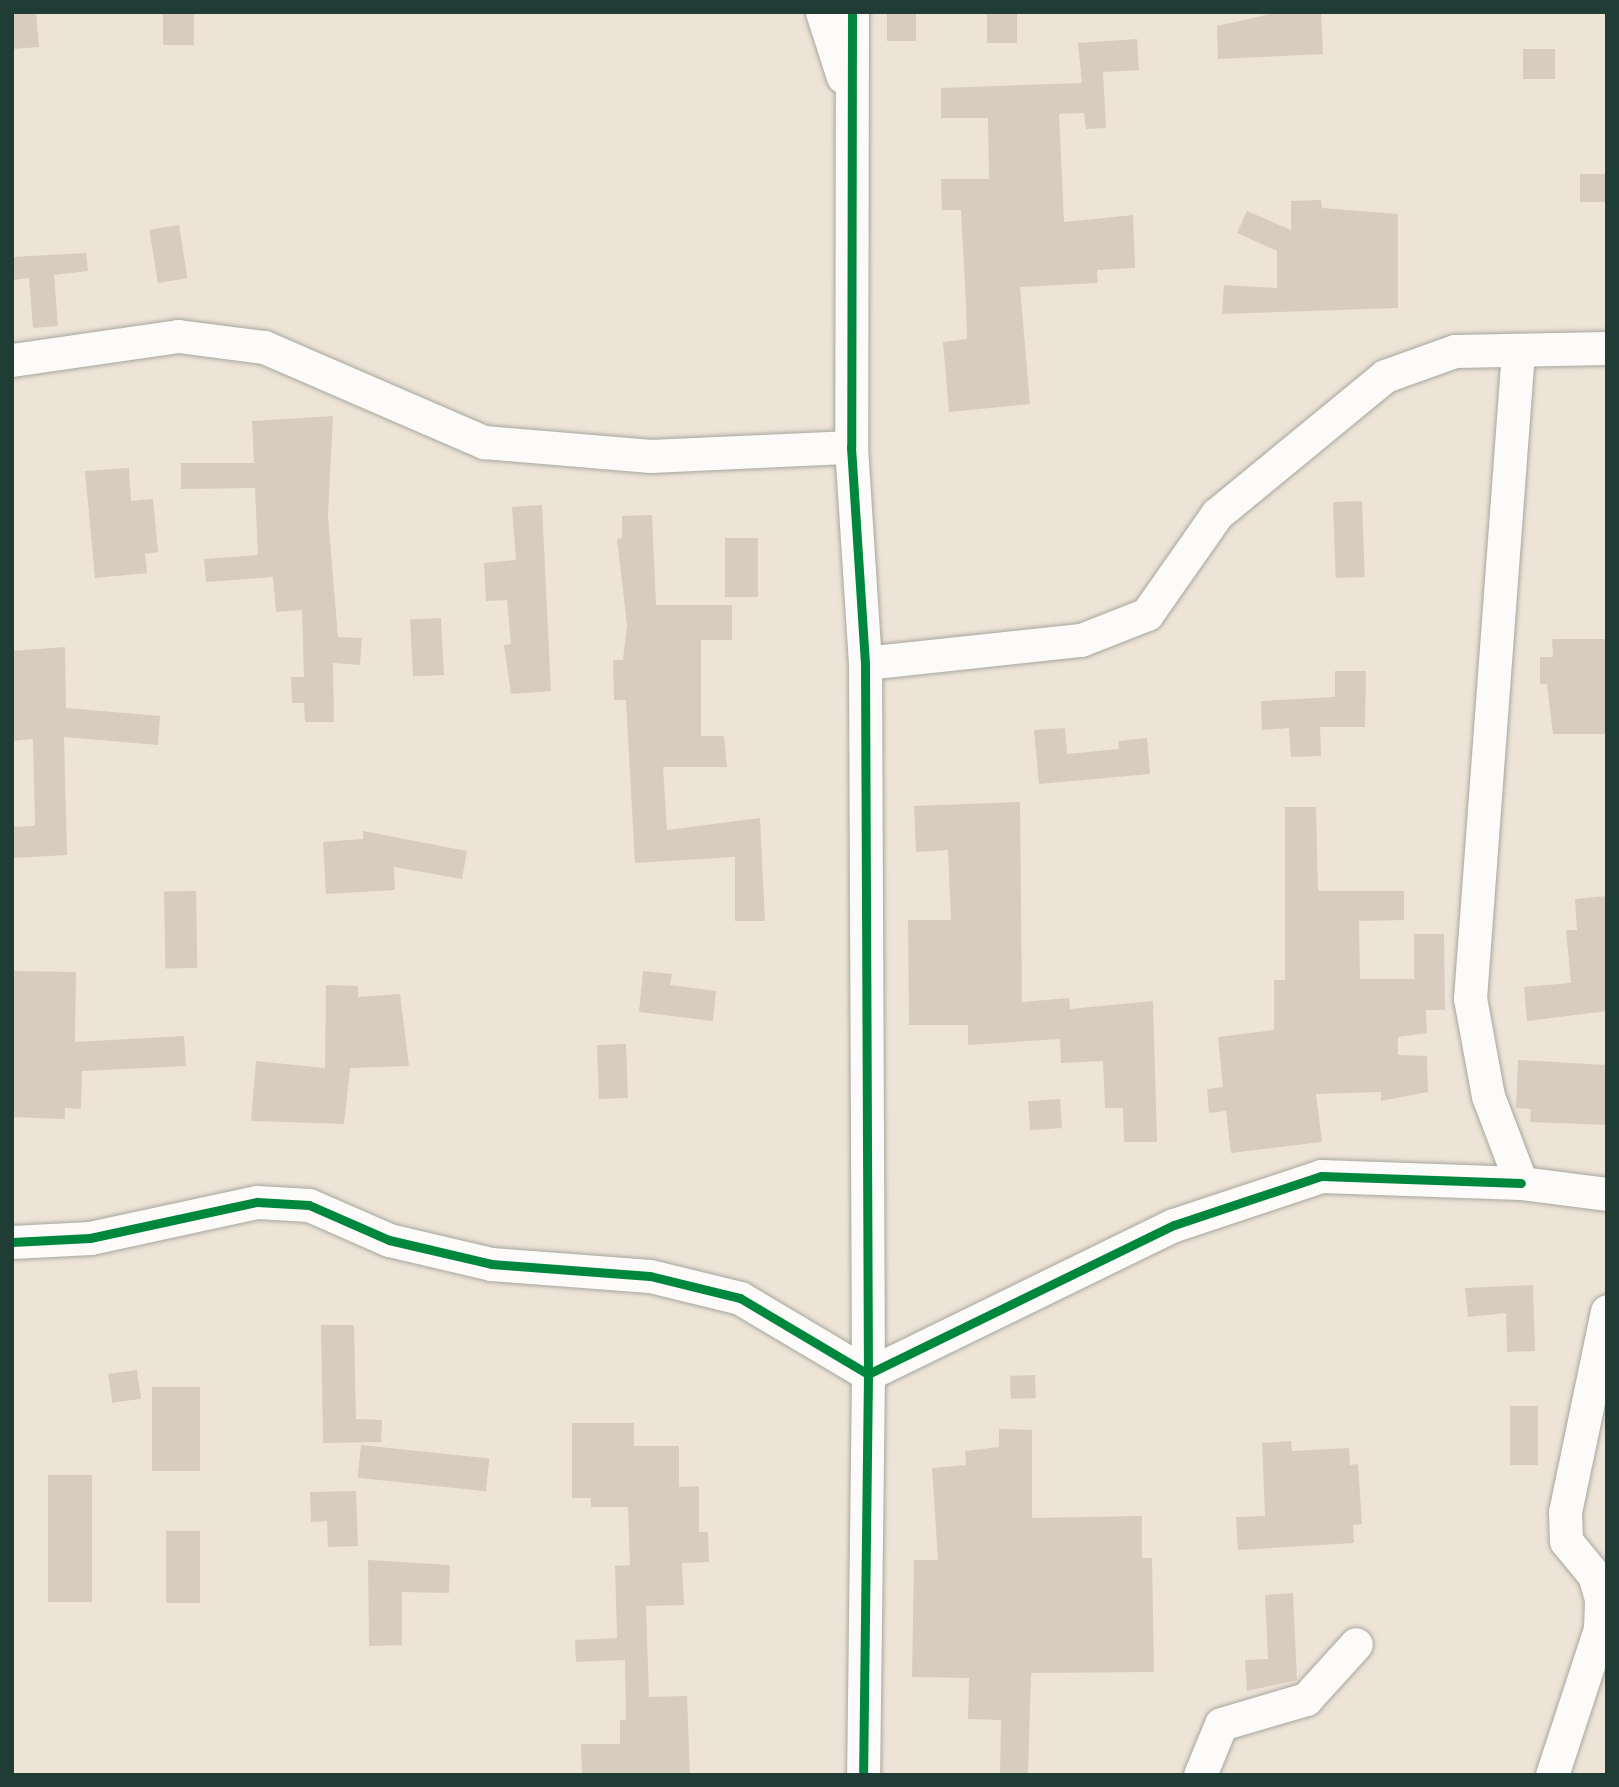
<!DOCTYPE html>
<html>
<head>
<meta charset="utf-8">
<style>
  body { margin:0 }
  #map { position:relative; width:1619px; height:1787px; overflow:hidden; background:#ede4d7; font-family:Pangolin,sans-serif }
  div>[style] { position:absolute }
  .building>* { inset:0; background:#d8cbbf; transform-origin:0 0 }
  .roads { filter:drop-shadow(0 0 2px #a8a69e) drop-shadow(0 0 2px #a8a69e) }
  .street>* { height:33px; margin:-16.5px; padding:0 16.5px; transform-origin:16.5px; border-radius:16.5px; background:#fcfbf9 }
  .cycleway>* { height:9px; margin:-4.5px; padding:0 4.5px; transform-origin:4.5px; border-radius:4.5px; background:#00873e }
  span { translate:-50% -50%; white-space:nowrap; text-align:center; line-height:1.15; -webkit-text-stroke:7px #fff; paint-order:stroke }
  .frame { position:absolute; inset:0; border:14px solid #1f3d34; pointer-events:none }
</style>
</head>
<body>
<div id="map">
  <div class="building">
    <i style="clip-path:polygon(12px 12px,36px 12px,39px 47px,12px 49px)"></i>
    <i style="left:163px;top:12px;width:31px;height:33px"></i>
    <i style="left:887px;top:12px;width:29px;height:29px"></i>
    <i style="left:987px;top:12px;width:30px;height:31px"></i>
    <i style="clip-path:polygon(1279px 12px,1321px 12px,1323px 54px,1218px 59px,1217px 26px)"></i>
    <i style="clip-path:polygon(1137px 39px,1139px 70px,1103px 72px,1106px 128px,1086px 129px,1084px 113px,1059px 114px,1064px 222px,1133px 215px,1135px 268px,1097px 270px,1098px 283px,1020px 287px,1030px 404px,949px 412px,943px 342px,967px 339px,966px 303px,961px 210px,942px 210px,941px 179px,989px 179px,988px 118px,941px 118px,941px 88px,1082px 83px,1078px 43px)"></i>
    <i style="left:1523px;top:49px;width:32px;height:30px"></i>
    <i style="left:1607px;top:174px;width:28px;height:27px;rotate:90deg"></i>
    <i style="clip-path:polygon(1321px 200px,1322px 208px,1398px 214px,1398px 308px,1222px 314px,1224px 285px,1277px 288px,1277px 251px,1237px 233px,1247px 211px,1291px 230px,1291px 201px)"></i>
    <i style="left:179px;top:225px;width:54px;height:30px;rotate:81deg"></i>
    <i style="clip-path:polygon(86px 253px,88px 271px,54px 275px,58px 326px,33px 328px,29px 278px,12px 280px,12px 257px)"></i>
    <i style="clip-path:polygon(333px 416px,328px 516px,338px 637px,362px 638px,360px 665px,333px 663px,334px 722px,305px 722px,304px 703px,292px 703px,291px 677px,304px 677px,302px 610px,276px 612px,273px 577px,206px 582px,204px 559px,258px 555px,255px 488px,181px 489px,181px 463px,254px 463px,252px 421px)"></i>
    <i style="clip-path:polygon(129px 468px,131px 501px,153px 499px,158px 552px,145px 554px,147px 573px,95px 578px,85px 471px)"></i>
    <i style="left:1362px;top:501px;width:76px;height:29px;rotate:88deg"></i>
    <i style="clip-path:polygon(542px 505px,551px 691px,511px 694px,504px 645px,511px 644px,507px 600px,486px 601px,484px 563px,516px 560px,512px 507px)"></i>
    <i style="clip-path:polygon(652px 515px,656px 605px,732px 605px,732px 640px,701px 640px,701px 736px,724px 736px,727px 767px,663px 767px,667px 830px,760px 818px,765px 921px,735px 921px,735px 857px,635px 863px,626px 700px,614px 700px,613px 660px,623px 660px,627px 625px,617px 539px,622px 538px,622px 516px)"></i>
    <i style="left:725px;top:538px;width:33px;height:59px"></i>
    <i style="left:441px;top:618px;width:57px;height:31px;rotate:87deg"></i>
    <i style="clip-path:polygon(1552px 639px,1605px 639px,1605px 734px,1553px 734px,1547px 684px,1540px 684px,1540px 657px,1553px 657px)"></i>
    <i style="clip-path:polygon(65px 647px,66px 708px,160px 716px,158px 745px,64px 737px,67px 855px,12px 858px,12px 827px,35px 826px,33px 739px,12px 741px,12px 651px)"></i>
    <i style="clip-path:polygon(1335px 671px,1366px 671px,1365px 727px,1320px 727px,1321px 756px,1291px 757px,1289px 728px,1262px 730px,1261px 701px,1335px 697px)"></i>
    <i style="clip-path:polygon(1065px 728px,1067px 754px,1119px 749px,1118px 741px,1147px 738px,1150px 774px,1039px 784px,1034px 730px)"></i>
    <i style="clip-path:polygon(1020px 802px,1022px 1002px,1069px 998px,1070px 1009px,1153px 1001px,1157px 1142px,1124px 1142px,1123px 1108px,1105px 1108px,1103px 1061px,1061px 1063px,1060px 1039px,968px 1045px,968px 1025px,909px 1025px,908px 920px,951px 920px,948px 850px,916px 852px,914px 806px)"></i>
    <i style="clip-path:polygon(1285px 807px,1316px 807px,1318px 891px,1404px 891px,1404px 920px,1359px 921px,1360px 979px,1414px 979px,1414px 934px,1444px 934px,1445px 1010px,1426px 1010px,1427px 1033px,1398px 1037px,1398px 1055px,1427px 1056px,1428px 1092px,1381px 1101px,1381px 1092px,1316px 1094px,1322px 1142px,1231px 1153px,1226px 1111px,1209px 1113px,1207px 1089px,1223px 1087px,1218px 1037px,1274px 1030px,1274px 980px,1285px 980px)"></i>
    <i style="clip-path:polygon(363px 831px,467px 851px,462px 879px,394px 867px,395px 890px,326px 894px,323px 842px,363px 839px)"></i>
    <i style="left:196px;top:891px;width:77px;height:32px;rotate:89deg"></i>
    <i style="clip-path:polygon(1607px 896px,1607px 1011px,1527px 1021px,1524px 987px,1571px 983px,1566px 930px,1577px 930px,1575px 899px)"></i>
    <i style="clip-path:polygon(12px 971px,76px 972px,75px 1042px,184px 1036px,186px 1066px,82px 1071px,81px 1109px,65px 1108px,65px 1119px,12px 1117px)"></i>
    <i style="clip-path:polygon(643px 971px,672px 974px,670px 985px,716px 991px,713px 1021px,639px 1012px)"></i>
    <i style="clip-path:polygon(326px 985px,358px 986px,358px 997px,400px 994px,409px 1066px,350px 1068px,344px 1124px,251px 1121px,256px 1061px,325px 1068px)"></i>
    <i style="left:626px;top:1044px;width:54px;height:29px;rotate:88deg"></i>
    <i style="clip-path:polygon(1518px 1060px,1607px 1065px,1607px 1125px,1530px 1122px,1531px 1109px,1516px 1108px)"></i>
    <i style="left:1060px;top:1099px;width:29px;height:32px;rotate:86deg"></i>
    <i style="clip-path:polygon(1533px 1285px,1535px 1351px,1507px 1352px,1506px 1313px,1468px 1317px,1465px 1288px)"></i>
    <i style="clip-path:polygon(321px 1325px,354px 1325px,356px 1419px,382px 1420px,381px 1442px,323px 1443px)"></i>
    <i style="left:137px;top:1370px;width:29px;height:29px;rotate:82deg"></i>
    <i style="left:1035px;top:1375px;width:23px;height:25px;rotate:88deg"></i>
    <i style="left:152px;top:1387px;width:48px;height:84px"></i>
    <i style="left:1510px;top:1406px;width:28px;height:59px"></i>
    <i style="clip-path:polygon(572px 1423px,634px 1423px,634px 1446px,679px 1446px,679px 1487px,699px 1486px,699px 1532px,708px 1532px,709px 1562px,682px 1563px,684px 1605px,646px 1606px,649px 1697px,687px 1696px,690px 1775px,582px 1775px,581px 1744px,620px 1744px,620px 1720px,626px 1720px,625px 1660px,576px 1662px,575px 1640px,617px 1638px,615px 1566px,630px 1565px,628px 1507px,591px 1507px,591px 1498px,572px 1498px)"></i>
    <i style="clip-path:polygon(999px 1429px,1032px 1430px,1032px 1518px,1142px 1516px,1142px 1558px,1152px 1558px,1154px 1672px,1031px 1673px,1028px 1775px,1000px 1775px,1001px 1720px,968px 1719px,969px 1678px,912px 1677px,914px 1560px,938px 1560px,932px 1468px,966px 1465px,965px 1451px,999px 1447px)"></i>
    <i style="clip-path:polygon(1291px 1441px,1292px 1451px,1349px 1448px,1350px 1465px,1358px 1464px,1362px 1524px,1353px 1525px,1354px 1543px,1238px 1550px,1236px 1517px,1265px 1516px,1262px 1443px)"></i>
    <i style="left:361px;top:1445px;width:129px;height:33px;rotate:6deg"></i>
    <i style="left:48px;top:1475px;width:44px;height:127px"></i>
    <i style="clip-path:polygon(356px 1491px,358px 1546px,328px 1547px,327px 1521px,311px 1522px,310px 1492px)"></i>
    <i style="left:166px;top:1531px;width:34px;height:72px"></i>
    <i style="clip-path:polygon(368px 1560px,450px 1565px,449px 1593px,402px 1592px,402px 1645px,369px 1646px)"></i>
    <i style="clip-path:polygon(1293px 1593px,1297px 1680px,1247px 1691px,1245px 1660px,1268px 1659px,1265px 1595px)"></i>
  </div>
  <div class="roads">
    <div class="street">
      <i style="left:822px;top:12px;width:68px;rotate:72.1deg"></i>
      <i style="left:852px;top:12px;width:435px;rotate:90.1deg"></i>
      <i style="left:851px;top:447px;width:216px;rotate:86.3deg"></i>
      <i style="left:865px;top:663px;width:711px;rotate:89.76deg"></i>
      <i style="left:868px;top:1374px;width:401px;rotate:90.7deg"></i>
      <i style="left:1518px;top:351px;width:649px;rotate:94.24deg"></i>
      <i style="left:1470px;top:998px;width:100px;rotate:79.6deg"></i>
      <i style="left:1488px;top:1096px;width:93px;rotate:69.2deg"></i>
      <i style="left:1521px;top:1183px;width:87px;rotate:7.3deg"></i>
      <i style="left:12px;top:360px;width:168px;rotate:-8.2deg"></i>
      <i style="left:178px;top:336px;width:87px;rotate:7.3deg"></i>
      <i style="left:264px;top:347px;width:240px;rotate:23.4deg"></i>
      <i style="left:484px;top:442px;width:167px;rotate:4.8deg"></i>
      <i style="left:650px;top:456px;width:201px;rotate:-2.6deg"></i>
      <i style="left:865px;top:663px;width:217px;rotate:-6.1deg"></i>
      <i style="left:1081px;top:640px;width:71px;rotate:-21.5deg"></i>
      <i style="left:1147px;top:614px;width:122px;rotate:-55deg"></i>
      <i style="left:1217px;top:514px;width:217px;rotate:-39.4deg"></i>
      <i style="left:1385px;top:376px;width:74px;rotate:-19.7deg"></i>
      <i style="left:1455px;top:351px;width:152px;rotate:-1.1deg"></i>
      <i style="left:12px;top:1242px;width:78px;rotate:-2.9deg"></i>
      <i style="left:90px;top:1238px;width:171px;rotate:-12.2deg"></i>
      <i style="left:257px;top:1202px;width:52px;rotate:3.3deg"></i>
      <i style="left:309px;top:1205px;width:87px;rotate:23.6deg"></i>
      <i style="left:389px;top:1240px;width:105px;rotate:13.2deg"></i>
      <i style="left:491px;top:1264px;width:159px;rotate:4.3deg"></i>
      <i style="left:650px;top:1276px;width:93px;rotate:13.7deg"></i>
      <i style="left:740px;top:1298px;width:149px;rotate:30.7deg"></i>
      <i style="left:868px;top:1374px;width:340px;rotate:-26deg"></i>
      <i style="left:1174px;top:1225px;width:155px;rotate:-18.4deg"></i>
      <i style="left:1321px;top:1176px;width:200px;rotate:2deg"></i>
      <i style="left:1200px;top:1775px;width:55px;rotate:-67.6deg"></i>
      <i style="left:1221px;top:1724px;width:89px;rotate:-16.4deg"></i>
      <i style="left:1306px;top:1699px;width:74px;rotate:-47.7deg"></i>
      <i style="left:1552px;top:1775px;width:154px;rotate:-71.8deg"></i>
      <i style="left:1600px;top:1629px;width:30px;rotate:-88deg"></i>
      <i style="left:1601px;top:1599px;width:25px;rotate:-106deg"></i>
      <i style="left:1594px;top:1575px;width:44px;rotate:-129.5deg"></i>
      <i style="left:1566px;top:1541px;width:29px;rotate:-92deg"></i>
      <i style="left:1565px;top:1512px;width:205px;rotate:-78.2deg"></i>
    </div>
  </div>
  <div class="cycleway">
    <i style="left:852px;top:12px;width:435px;rotate:90.1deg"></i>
    <i style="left:851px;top:447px;width:216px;rotate:86.3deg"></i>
    <i style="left:865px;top:663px;width:711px;rotate:89.76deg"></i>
    <i style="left:868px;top:1374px;width:401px;rotate:90.7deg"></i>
    <i style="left:12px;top:1242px;width:78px;rotate:-2.9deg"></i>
    <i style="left:90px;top:1238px;width:171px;rotate:-12.2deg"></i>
    <i style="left:257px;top:1202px;width:52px;rotate:3.3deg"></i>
    <i style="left:309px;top:1205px;width:87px;rotate:23.6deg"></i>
    <i style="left:389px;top:1240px;width:105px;rotate:13.2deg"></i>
    <i style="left:491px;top:1264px;width:159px;rotate:4.3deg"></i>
    <i style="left:650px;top:1276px;width:93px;rotate:13.7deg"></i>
    <i style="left:740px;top:1298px;width:149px;rotate:30.7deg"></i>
    <i style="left:868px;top:1374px;width:340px;rotate:-26deg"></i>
    <i style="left:1174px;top:1225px;width:155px;rotate:-18.4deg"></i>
    <i style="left:1321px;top:1176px;width:200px;rotate:2deg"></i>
  </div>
  <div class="frame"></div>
</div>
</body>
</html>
